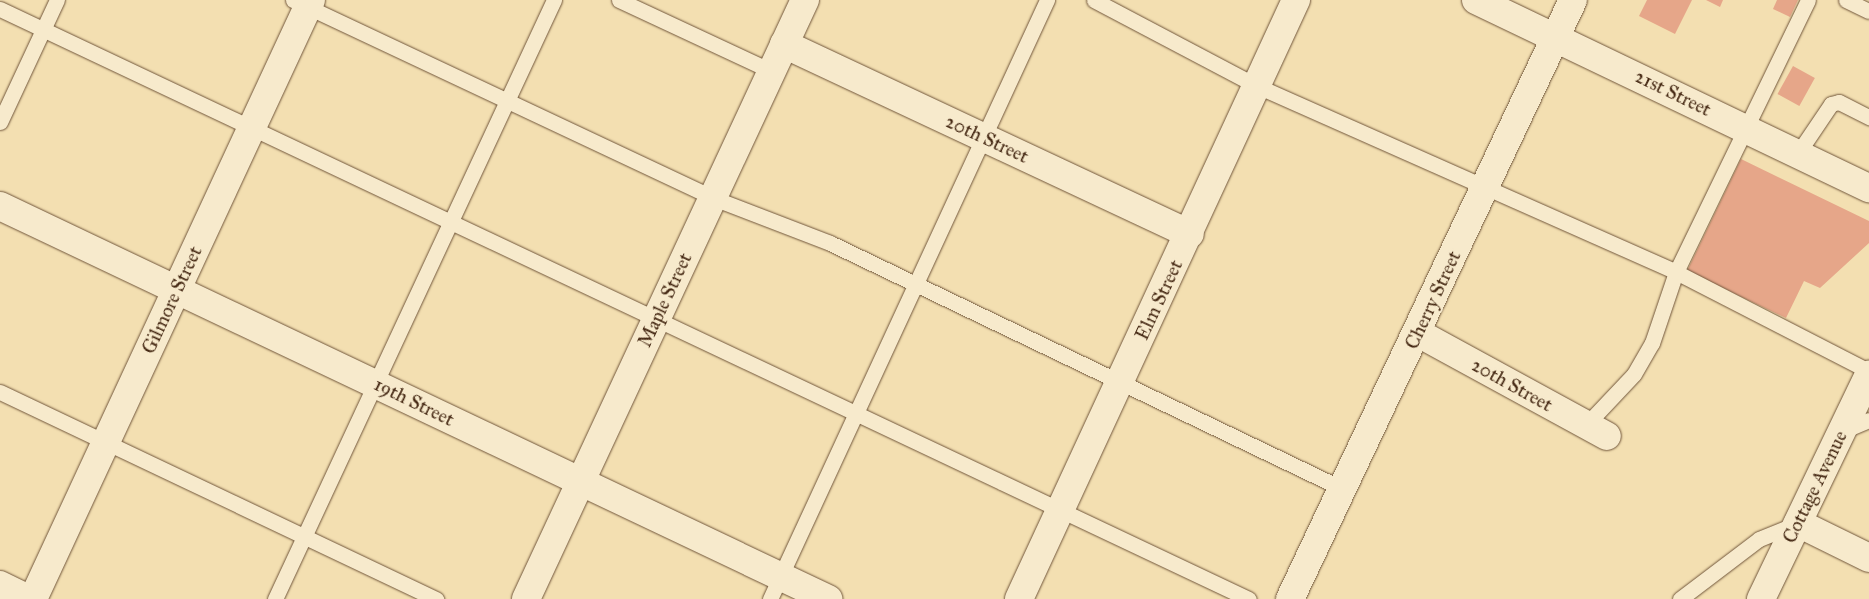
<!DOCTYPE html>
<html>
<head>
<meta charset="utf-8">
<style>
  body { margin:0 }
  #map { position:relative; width:1869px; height:599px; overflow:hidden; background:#f3dfb1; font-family:"IM FELL Great Primer",serif }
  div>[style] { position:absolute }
  .building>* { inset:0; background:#e6a689; transform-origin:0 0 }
  .roads { filter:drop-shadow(0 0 1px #70553a) drop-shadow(0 0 1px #70553a) }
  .lane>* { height:15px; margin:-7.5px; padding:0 7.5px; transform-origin:7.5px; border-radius:7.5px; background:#f7eacc }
  .street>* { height:28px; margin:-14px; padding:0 14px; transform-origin:14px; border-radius:14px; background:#f7eacc }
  span { translate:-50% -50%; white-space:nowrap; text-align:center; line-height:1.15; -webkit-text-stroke:4px #f7eacc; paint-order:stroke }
  .street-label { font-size:19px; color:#442712 }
</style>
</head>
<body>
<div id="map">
  <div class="building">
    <i style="clip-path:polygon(1647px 0,1692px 0,1675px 34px,1639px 16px)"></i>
    <i style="clip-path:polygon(1706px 0,1723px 0,1720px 7px)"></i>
    <i style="clip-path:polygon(1777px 0,1798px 0,1790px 17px,1773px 9px)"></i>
    <i style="left:1793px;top:66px;width:25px;height:32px;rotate:29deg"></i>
    <i style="clip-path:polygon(1741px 159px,1869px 221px,1869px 243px,1820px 288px,1804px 281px,1786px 318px,1687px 271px)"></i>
  </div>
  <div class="roads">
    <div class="lane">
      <i style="left:293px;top:0;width:464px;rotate:25.2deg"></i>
      <i style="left:713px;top:198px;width:125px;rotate:21deg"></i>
      <i style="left:830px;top:243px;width:569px;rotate:25.62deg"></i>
      <i style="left:619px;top:0;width:168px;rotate:25deg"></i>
      <i style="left:1094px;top:0;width:184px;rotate:27.8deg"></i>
      <i style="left:1257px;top:86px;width:458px;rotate:23.9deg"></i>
      <i style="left:1676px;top:272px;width:217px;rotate:27.2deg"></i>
      <i style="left:1846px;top:0;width:25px;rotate:26deg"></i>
      <i style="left:0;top:9px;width:1381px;rotate:25.29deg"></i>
      <i style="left:0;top:122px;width:135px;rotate:-65deg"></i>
      <i style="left:1798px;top:153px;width:59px;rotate:-56deg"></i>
      <i style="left:1831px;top:104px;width:8px;rotate:-14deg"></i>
      <i style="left:1839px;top:102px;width:34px;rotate:27deg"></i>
      <i style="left:0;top:392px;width:483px;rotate:25.4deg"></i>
      <i style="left:1585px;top:426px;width:71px;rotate:-46.7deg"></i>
      <i style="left:1634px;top:374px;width:36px;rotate:-60deg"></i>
      <i style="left:1652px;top:343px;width:75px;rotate:-71.3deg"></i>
      <i style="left:1676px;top:272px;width:302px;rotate:-64.1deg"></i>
      <i style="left:1843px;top:431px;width:28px;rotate:-23deg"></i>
      <i style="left:275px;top:599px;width:661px;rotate:-65.03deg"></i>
      <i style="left:770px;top:599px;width:660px;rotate:-65.18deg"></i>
      <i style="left:1680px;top:599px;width:99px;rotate:-37.2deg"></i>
      <i style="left:1759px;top:539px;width:40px;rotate:-22deg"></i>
    </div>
    <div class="street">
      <i style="left:1476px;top:0;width:436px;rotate:25.6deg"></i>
      <i style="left:784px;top:44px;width:448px;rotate:25.1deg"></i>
      <i style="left:0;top:206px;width:917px;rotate:25.39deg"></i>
      <i style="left:1418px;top:333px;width:215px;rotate:28.6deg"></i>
      <i style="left:1798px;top:523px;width:79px;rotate:26.2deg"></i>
      <i style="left:0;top:585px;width:32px;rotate:26deg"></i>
      <i style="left:33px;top:599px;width:660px;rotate:-65.1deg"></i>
      <i style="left:526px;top:599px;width:661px;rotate:-65.03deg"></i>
      <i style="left:1019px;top:599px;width:660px;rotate:-65.18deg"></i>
      <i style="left:1290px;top:599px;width:662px;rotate:-64.71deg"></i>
      <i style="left:1761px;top:599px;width:249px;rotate:-64.3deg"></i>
    </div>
  </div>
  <div class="street-label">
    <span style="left:1673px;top:93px;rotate:26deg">21st Street</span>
    <span style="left:987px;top:139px;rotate:25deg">20th Street</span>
    <span style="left:172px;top:300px;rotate:-65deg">Gilmore Street</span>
    <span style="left:665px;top:300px;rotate:-65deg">Maple Street</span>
    <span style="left:1159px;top:300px;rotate:-65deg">Elm Street</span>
    <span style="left:1433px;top:300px;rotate:-65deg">Cherry Street</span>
    <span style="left:1512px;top:385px;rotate:29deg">20th Street</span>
    <span style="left:414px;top:402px;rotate:26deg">19th Street</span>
    <span style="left:1815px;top:487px;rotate:-64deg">Cottage Avenue</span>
  </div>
</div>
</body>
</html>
